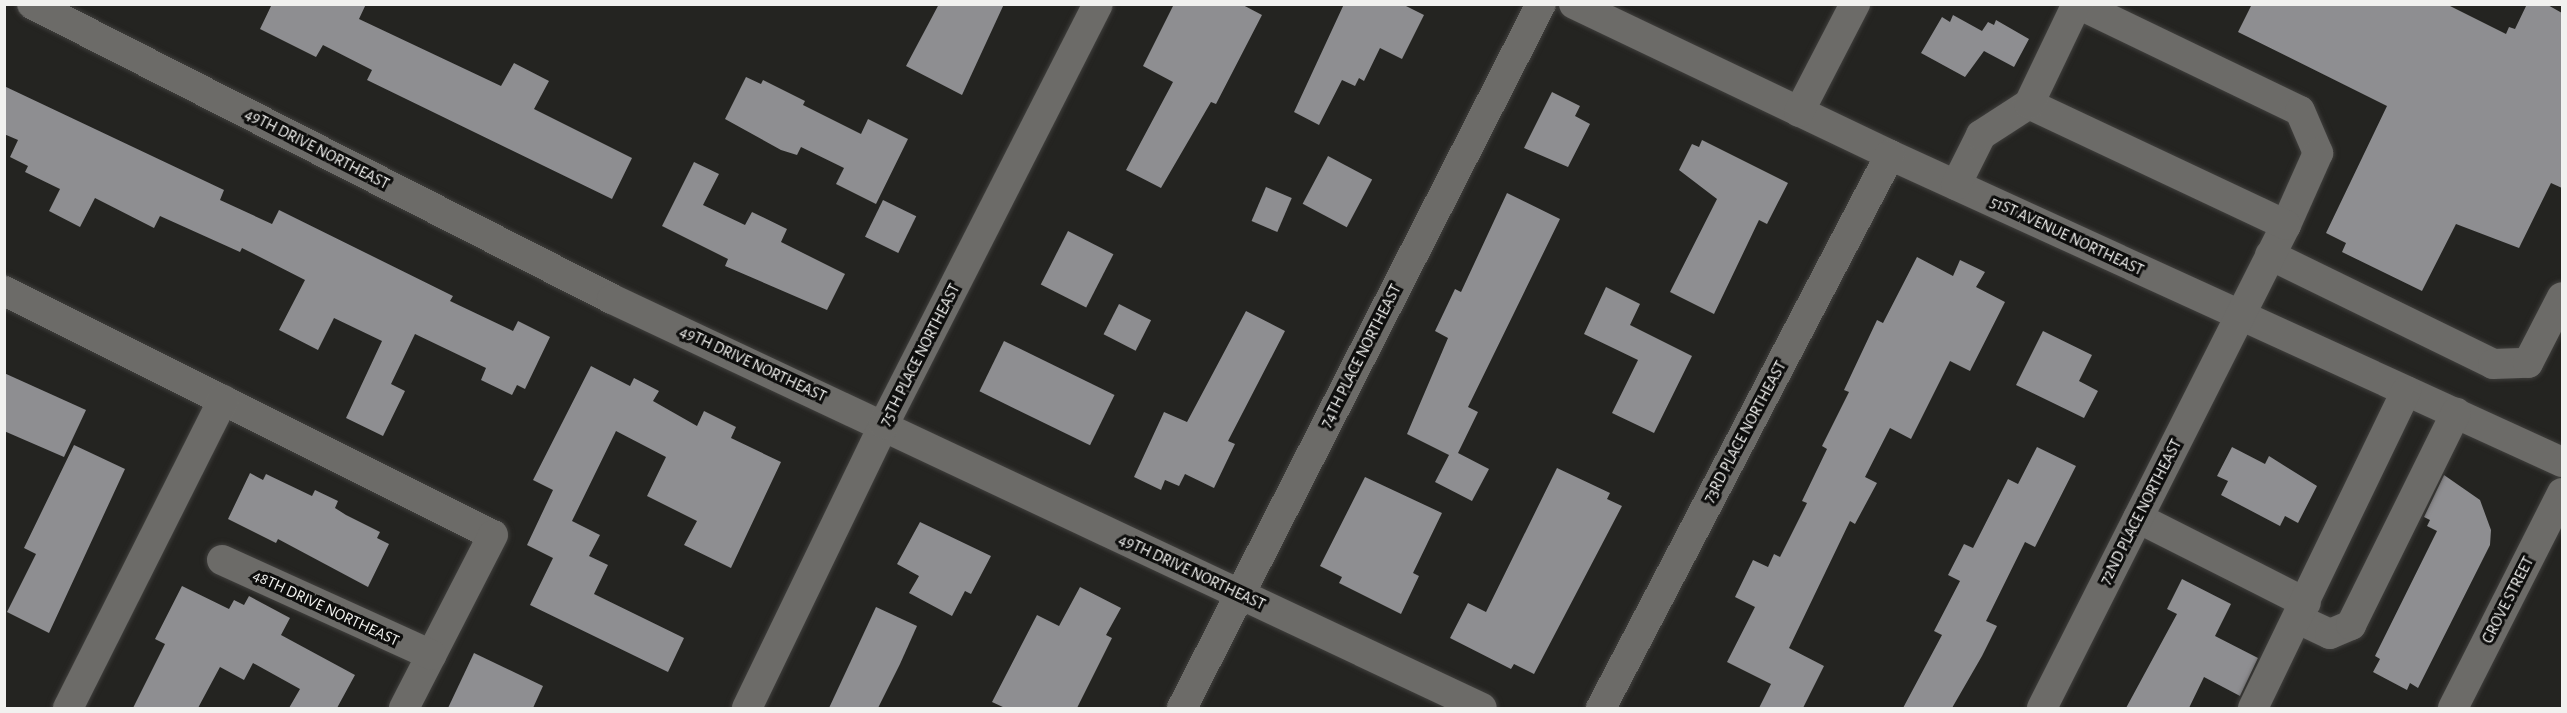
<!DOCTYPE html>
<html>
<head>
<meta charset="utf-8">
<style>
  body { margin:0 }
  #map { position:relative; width:2567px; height:713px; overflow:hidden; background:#242421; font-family:"Alegreya Sans",sans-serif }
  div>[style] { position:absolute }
  .building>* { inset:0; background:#8e8e91; transform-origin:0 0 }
  .roads { filter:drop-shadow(0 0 2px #403f3d) drop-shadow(0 0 2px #403f3d) }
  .minor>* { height:30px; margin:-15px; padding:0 15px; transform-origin:15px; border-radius:15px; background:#6c6b68 }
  span { translate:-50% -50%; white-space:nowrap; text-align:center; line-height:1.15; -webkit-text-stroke:6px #0d0d0c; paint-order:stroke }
  .street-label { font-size:16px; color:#f1f1ef }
  .frame { position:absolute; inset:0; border:6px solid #f1f1ef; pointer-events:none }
</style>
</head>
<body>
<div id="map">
  <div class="building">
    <i style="clip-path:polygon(272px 4px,366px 4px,359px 19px,501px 86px,514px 63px,549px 81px,534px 109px,632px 158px,612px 199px,367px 80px,372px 70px,323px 45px,316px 57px,260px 29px)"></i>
    <i style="clip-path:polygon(939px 4px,1004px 4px,962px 95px,906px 66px)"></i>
    <i style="clip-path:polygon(1174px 4px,1241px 4px,1262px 15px,1216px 104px,1211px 102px,1161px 188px,1126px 170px,1173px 82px,1143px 66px)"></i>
    <i style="clip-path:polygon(1344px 4px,1402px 4px,1424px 15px,1402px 59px,1380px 48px,1364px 81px,1359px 78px,1355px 86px,1342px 80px,1319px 125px,1294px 112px)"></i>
    <i style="clip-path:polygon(2252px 4px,2446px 4px,2506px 34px,2509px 27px,2515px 29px,2527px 4px,2546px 4px,2562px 13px,2562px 188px,2551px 183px,2519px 248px,2456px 224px,2422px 291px,2342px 252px,2346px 243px,2326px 233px,2387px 106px,2238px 32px)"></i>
    <i style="clip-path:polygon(1953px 15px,1982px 31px,1988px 22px,1994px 25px,1996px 20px,2029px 39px,2014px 67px,1984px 51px,1965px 77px,1921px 53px,1942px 17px,1950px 22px)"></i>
    <i style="clip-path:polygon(746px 77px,761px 84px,763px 80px,805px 101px,803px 105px,861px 134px,868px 119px,908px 139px,876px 204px,836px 184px,844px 168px,801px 147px,797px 155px,781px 150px,725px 119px)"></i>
    <i style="clip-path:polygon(4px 86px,224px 190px,220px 200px,272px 224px,279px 210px,453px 296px,450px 301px,513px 331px,518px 321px,550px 337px,525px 389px,517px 385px,512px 395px,481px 380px,486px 368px,415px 334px,391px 384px,405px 391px,383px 436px,346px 418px,382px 341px,334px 318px,318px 350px,279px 330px,305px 280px,242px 248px,240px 252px,160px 216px,154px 228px,95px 198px,80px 227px,49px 211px,60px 189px,25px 172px,28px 166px,10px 157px,18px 140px,4px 134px)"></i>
    <i style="clip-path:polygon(1552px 92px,1580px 106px,1575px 116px,1590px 124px,1568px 167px,1524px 148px)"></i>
    <i style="clip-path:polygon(1702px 140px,1788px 183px,1767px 224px,1759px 220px,1714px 314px,1670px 292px,1717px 199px,1679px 170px,1692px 144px,1699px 147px)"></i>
    <i style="left:1328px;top:156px;width:50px;height:54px;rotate:28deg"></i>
    <i style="clip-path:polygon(694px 162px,719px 174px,703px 205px,745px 225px,752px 212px,787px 229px,781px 242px,845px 274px,827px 310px,725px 266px,728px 259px,662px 226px)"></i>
    <i style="left:1266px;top:187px;width:28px;height:37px;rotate:23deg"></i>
    <i style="clip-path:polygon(1507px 193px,1560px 219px,1468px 407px,1478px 412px,1458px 453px,1489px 469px,1472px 501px,1435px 482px,1449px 455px,1407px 434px,1448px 338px,1435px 331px,1455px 289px,1461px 292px)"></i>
    <i style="left:883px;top:200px;width:37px;height:41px;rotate:26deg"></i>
    <i style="left:1068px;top:231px;width:51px;height:60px;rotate:27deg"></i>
    <i style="clip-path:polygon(1917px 257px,1953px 276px,1960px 260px,1985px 272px,1976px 287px,2005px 302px,1970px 371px,1950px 361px,1911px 439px,1890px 428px,1865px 477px,1877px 483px,1855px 524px,1850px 521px,1789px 648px,1824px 666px,1803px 708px,1759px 708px,1771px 684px,1727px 662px,1755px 607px,1735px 597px,1753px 560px,1768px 567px,1774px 554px,1780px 557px,1807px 503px,1802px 501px,1827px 449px,1822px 446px,1849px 392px,1844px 390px,1877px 320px,1883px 323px)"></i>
    <i style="clip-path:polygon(1606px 287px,1640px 304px,1630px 325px,1692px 356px,1654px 433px,1612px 413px,1638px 360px,1584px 334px)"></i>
    <i style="left:1119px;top:304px;width:36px;height:34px;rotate:27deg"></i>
    <i style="clip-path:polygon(1246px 311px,1285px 331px,1228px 441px,1235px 444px,1214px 488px,1185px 474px,1179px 486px,1165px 480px,1161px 490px,1134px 477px,1164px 412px,1187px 422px)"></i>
    <i style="clip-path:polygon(2043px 331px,2092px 355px,2079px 381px,2098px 391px,2084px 418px,2016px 385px)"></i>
    <i style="left:1004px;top:341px;width:123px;height:56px;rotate:26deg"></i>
    <i style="clip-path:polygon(591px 366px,630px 386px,634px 378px,659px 391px,653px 401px,697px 426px,704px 411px,736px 427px,731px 438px,781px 462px,731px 568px,684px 545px,697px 521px,647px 496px,666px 457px,616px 431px,572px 521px,600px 535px,589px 556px,608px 565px,594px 594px,684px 638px,668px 672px,530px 605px,553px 558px,527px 545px,553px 490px,533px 480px)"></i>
    <i style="clip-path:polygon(4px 373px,86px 410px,64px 457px,4px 431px)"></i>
    <i style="clip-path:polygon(74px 445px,125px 469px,49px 633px,7px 612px,36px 554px,24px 548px)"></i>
    <i style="clip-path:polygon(2037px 447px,2076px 466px,2035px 547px,2025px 542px,1986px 621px,1997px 626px,1982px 656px,1952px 708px,1903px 708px,1942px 635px,1934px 631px,1960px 581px,1948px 575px,1964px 544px,1973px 548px,2008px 479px,2018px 484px)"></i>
    <i style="clip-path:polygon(2232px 447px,2265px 464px,2269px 456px,2317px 486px,2298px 523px,2285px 516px,2280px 526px,2221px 495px,2228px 481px,2217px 476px)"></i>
    <i style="clip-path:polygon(1557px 468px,1610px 493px,1607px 499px,1622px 506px,1534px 674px,1514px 664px,1511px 669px,1450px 638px,1468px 603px,1486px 612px)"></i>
    <i style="clip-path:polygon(250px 473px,263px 480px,266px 474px,312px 496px,315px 490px,338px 501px,335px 508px,346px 515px,380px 532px,377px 538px,389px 544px,368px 587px,278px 539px,276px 543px,228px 519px)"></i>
    <i style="clip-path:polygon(2444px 475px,2480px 500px,2491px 530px,2490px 545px,2418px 688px,2410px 683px,2407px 690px,2373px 672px,2380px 659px,2375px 656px,2437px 531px,2427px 526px,2430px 520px,2424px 517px)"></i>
    <i style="clip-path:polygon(1365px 477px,1442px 513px,1413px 573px,1419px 576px,1401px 614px,1339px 583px,1342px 577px,1320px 566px)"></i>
    <i style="clip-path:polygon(920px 522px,991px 556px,971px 594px,965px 591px,952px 616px,909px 593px,919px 576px,897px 564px)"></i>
    <i style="clip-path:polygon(2182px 579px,2231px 604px,2215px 636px,2258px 658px,2240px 696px,2204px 677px,2189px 708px,2126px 708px,2177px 614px,2167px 609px)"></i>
    <i style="clip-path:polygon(182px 586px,229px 609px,234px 600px,244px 605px,249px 596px,290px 618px,281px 635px,355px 675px,337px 708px,289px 708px,300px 689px,253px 663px,244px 680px,220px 667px,198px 708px,133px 708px,165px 644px,155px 639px)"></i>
    <i style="clip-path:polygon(1080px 587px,1121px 608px,1106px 635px,1112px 638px,1077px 708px,1005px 708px,992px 702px,1037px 615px,1059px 626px)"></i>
    <i style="clip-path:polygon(876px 607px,917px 626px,900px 664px,878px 708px,829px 708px)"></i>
    <i style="clip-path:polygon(474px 653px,543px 686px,533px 708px,448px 708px)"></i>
  </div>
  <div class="roads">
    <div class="minor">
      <i style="left:32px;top:4px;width:651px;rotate:26.96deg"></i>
      <i style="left:612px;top:299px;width:961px;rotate:25.18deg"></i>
      <i style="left:1574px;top:4px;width:350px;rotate:25.5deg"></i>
      <i style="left:1890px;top:155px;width:739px;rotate:24.55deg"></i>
      <i style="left:2078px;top:4px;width:246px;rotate:25.7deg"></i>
      <i style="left:2300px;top:111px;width:46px;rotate:66.8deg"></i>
      <i style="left:2318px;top:153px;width:79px;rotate:114deg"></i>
      <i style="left:1799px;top:112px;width:122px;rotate:-62.6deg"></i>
      <i style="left:1956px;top:185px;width:56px;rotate:-63.4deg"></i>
      <i style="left:1981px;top:135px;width:57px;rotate:-32.9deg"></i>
      <i style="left:2270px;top:255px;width:248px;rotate:26deg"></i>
      <i style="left:2493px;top:364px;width:35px;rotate:-2deg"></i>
      <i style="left:2528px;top:363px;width:74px;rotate:-62.7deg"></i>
      <i style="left:4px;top:291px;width:546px;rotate:26.52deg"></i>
      <i style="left:493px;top:535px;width:195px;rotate:117.2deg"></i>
      <i style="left:2138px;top:518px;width:188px;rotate:26.8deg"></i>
      <i style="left:222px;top:560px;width:230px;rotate:24.4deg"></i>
      <i style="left:2298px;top:619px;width:35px;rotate:25deg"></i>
      <i style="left:2330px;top:634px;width:23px;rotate:-23deg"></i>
      <i style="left:2351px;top:625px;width:237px;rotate:-63.7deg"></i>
      <i style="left:68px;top:708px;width:345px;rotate:-63.3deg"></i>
      <i style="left:747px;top:708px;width:315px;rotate:-64.2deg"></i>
      <i style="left:884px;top:424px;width:471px;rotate:-63deg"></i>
      <i style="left:1182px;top:708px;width:790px;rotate:-62.98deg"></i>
      <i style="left:1601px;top:708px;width:624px;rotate:-62.41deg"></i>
      <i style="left:2042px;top:708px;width:541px;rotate:-63.2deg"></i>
      <i style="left:2286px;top:225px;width:284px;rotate:-154.8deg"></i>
      <i style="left:2029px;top:104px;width:111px;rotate:-64.4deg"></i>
      <i style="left:2253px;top:708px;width:352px;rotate:-64.2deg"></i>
      <i style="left:2453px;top:708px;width:241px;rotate:-63.1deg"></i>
    </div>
  </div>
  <div class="street-label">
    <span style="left:317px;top:149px;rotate:27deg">49TH DRIVE NORTHEAST</span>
    <span style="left:2067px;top:236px;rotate:25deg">51ST AVENUE NORTHEAST</span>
    <span style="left:920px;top:355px;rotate:-63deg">75TH PLACE NORTHEAST</span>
    <span style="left:1361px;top:356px;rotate:-63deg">74TH PLACE NORTHEAST</span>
    <span style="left:753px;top:364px;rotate:25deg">49TH DRIVE NORTHEAST</span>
    <span style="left:1745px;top:432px;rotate:-62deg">73RD PLACE NORTHEAST</span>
    <span style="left:2141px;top:512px;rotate:-63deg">72ND PLACE NORTHEAST</span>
    <span style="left:1192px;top:572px;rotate:25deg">49TH DRIVE NORTHEAST</span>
    <span style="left:2508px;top:600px;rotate:-63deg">GROVE STREET</span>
    <span style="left:326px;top:608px;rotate:25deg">48TH DRIVE NORTHEAST</span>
  </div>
  <div class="frame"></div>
</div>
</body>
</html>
